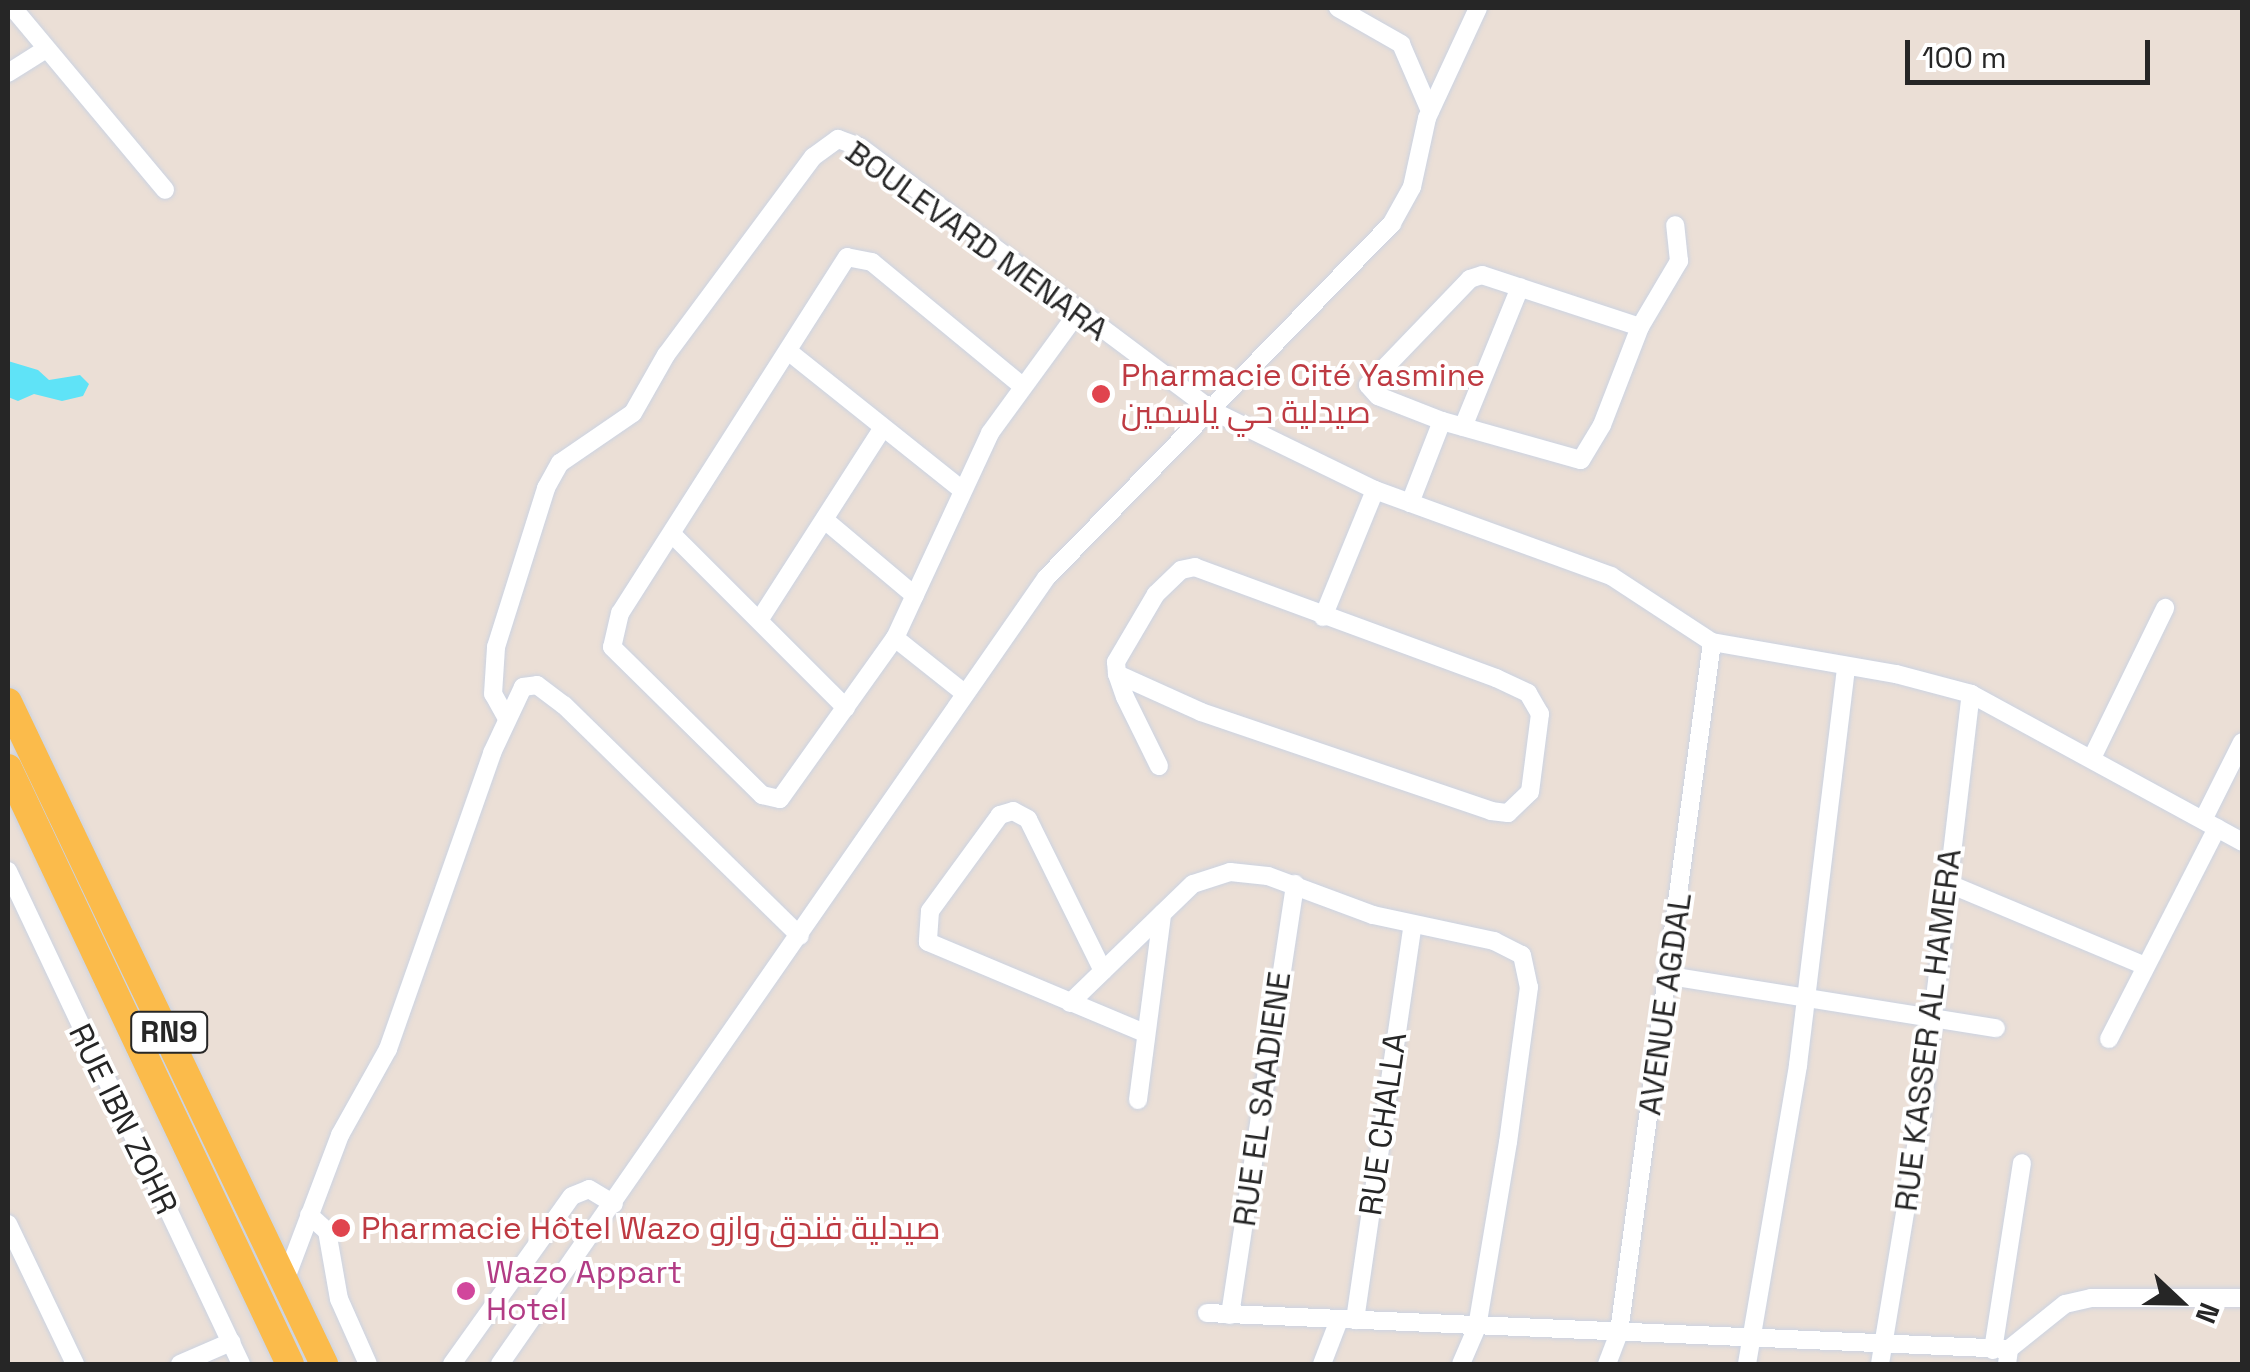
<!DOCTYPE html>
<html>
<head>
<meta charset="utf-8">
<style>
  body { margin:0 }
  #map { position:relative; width:2250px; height:1372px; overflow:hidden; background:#ebdfd6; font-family:"Space Grotesk",Cairo,sans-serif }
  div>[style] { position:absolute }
  .water>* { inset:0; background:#5fe3f7 }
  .roads { filter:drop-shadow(0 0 2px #cbd3e2) drop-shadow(0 0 2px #cbd3e2) }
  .minor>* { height:18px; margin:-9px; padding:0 9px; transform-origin:9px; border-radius:9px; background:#fff }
  .primary>* { height:28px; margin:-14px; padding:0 14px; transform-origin:14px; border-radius:14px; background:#fbbb4b }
  .dots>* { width:28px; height:28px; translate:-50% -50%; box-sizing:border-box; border:5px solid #fff; border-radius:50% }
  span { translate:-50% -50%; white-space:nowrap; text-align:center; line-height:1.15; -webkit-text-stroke:8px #fff; paint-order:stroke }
  .shield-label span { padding:2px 8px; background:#fff; border:2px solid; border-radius:8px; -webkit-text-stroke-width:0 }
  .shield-label { font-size:30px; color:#262626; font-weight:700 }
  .street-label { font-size:32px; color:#262626 }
  .health-label { font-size:32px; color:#be3a42 }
  .left { translate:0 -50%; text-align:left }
  .hotel-label { font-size:32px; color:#b23c85 }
  .frame { position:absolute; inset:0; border:10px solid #262626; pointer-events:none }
  .north { position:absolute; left:2130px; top:1252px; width:100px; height:100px; -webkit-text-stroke:8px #fff; paint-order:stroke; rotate:112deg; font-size:28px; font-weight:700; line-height:40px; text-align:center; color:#262626 }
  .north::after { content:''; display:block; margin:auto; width:35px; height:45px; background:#262626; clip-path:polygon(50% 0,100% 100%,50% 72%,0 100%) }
  .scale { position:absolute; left:1905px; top:40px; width:245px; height:45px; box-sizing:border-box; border:5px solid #262626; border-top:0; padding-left:12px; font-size:30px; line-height:35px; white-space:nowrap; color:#262626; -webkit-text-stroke:8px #fff; paint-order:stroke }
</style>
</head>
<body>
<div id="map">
  <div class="water">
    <i style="clip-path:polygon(8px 361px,38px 370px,49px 380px,80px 375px,89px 384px,83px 396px,62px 401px,34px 394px,18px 401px,8px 397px)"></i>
  </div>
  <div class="roads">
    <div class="minor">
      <i style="left:13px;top:8px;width:237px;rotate:50.1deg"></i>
      <i style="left:1338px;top:8px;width:73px;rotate:29.7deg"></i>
      <i style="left:1401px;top:44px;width:73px;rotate:66.6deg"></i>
      <i style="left:8px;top:73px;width:41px;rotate:-32.2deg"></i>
      <i style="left:1640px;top:327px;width:166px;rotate:-161.8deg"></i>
      <i style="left:1482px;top:275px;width:13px;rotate:162deg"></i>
      <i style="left:1470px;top:279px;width:147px;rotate:133.9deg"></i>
      <i style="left:1368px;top:385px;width:15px;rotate:48deg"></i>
      <i style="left:1378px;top:396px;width:69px;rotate:21.3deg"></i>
      <i style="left:1442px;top:421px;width:144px;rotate:15.7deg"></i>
      <i style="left:1581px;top:460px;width:41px;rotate:-59deg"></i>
      <i style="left:1602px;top:425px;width:105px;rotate:-68.8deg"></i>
      <i style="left:1640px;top:327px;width:77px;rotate:-59.4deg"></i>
      <i style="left:1679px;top:261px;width:36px;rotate:-96deg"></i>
      <i style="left:788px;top:351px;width:223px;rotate:38.6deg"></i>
      <i style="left:1021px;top:385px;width:193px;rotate:-140.5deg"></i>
      <i style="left:872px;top:262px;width:25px;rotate:-169deg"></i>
      <i style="left:847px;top:257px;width:422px;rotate:122.5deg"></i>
      <i style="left:620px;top:613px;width:35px;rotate:103deg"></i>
      <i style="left:612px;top:647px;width:211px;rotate:44.6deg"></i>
      <i style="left:762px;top:795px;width:18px;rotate:13deg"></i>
      <i style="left:780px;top:799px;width:198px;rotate:-54.5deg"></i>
      <i style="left:895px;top:638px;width:226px;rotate:-65.1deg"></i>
      <i style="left:990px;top:433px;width:146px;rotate:-53.9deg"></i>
      <i style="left:1463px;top:427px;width:151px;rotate:-67.8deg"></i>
      <i style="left:1410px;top:503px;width:88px;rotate:-68.7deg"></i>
      <i style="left:826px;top:521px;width:116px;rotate:40.1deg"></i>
      <i style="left:672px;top:534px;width:246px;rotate:45deg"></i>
      <i style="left:1323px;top:617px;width:137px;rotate:-67.7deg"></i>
      <i style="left:760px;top:619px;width:226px;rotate:-57.3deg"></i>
      <i style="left:895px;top:638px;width:87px;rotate:38.5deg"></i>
      <i style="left:1117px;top:674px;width:92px;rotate:24.3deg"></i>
      <i style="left:1201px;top:712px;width:306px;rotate:18.8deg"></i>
      <i style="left:1491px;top:811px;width:17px;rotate:7deg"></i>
      <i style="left:1508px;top:813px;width:30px;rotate:-44deg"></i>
      <i style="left:1530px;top:792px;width:79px;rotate:-82.7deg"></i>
      <i style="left:1540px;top:714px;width:24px;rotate:-120deg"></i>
      <i style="left:1528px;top:693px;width:35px;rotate:-155deg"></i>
      <i style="left:1496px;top:678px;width:321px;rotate:-159.8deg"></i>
      <i style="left:1195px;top:567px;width:14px;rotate:168deg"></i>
      <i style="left:1181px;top:570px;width:35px;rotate:136deg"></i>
      <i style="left:1156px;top:594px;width:79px;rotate:120.5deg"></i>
      <i style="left:1116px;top:662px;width:12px;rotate:85deg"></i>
      <i style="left:1117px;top:674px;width:24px;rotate:71deg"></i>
      <i style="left:1125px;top:697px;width:77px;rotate:63.8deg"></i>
      <i style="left:506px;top:717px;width:26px;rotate:-119deg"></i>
      <i style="left:493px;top:694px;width:47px;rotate:-86.3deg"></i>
      <i style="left:496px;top:647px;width:167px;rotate:-72.5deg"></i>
      <i style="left:546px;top:488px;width:29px;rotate:-61deg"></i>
      <i style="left:560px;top:463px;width:88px;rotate:-34.4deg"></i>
      <i style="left:633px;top:413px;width:67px;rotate:-60.4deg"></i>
      <i style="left:666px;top:355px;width:247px;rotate:-53.4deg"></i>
      <i style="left:813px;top:157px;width:31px;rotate:-36deg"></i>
      <i style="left:838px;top:139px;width:23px;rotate:20deg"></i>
      <i style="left:860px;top:147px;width:439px;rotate:36.8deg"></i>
      <i style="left:1211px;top:410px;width:182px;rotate:26deg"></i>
      <i style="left:1375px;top:490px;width:251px;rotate:20deg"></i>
      <i style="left:1611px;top:576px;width:121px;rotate:33.2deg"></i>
      <i style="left:1712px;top:642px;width:187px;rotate:9.9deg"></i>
      <i style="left:1896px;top:674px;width:78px;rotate:14.9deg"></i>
      <i style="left:1971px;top:694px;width:309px;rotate:28.6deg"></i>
      <i style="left:2092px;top:758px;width:167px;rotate:-64deg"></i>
      <i style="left:2203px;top:820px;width:87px;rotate:-63.4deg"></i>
      <i style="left:8px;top:871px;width:545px;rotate:64.7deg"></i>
      <i style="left:1947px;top:883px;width:215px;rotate:22.7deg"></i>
      <i style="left:1103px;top:971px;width:169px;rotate:-116.3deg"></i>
      <i style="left:1028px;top:819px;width:17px;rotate:-152deg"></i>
      <i style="left:1013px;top:811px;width:14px;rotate:163deg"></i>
      <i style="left:1000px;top:815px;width:119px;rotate:126.1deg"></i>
      <i style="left:930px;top:911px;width:31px;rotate:94deg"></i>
      <i style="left:928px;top:942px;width:235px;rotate:22.8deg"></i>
      <i style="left:1670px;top:976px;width:330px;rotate:9.1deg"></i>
      <i style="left:1070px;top:1003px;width:171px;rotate:-44.1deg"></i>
      <i style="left:1193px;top:884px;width:39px;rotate:-18deg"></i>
      <i style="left:1230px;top:872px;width:38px;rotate:6deg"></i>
      <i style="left:1268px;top:876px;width:112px;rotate:20.4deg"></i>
      <i style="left:1373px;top:915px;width:124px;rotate:12.1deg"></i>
      <i style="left:1494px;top:941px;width:31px;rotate:27deg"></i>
      <i style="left:1522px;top:955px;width:33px;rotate:78deg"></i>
      <i style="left:1529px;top:987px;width:156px;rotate:97.7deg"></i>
      <i style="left:1508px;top:1142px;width:188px;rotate:99.5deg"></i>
      <i style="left:1477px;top:1327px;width:40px;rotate:113.4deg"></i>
      <i style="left:2109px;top:1039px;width:237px;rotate:-62.9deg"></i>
      <i style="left:1138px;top:1100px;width:188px;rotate:-82.6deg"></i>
      <i style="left:309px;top:1215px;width:24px;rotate:42deg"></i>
      <i style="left:327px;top:1231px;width:69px;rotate:80deg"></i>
      <i style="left:339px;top:1299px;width:71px;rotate:66deg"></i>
      <i style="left:8px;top:1224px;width:155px;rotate:64.4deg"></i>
      <i style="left:286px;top:1278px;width:153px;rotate:-69.3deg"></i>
      <i style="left:340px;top:1135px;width:98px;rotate:-60.8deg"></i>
      <i style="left:388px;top:1049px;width:314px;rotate:-70.6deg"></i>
      <i style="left:492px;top:753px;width:73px;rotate:-64.8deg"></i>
      <i style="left:523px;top:687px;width:14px;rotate:-8deg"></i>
      <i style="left:537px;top:685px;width:34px;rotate:37deg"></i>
      <i style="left:564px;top:705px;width:330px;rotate:44.4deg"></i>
      <i style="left:1207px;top:1313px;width:803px;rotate:2.57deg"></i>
      <i style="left:1230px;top:1315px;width:436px;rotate:-81.4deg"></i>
      <i style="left:1355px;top:1320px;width:397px;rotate:-81.7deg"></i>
      <i style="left:1993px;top:1350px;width:189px;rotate:-81.2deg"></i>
      <i style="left:180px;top:1364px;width:56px;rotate:-23.3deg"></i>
      <i style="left:452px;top:1364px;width:206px;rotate:-54.5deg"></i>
      <i style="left:572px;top:1196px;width:18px;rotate:-22deg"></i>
      <i style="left:589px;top:1189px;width:29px;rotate:31deg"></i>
      <i style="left:500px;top:1364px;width:957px;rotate:-55.21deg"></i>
      <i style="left:1046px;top:578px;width:496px;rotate:-45.7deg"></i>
      <i style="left:1392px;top:223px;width:41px;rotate:-60.9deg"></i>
      <i style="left:1412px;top:187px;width:71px;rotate:-77.7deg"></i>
      <i style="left:1427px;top:118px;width:121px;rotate:-65.1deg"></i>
      <i style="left:1322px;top:1364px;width:47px;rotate:-68.9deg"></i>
      <i style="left:1607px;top:1364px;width:34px;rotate:-69deg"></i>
      <i style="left:1619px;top:1332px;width:696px;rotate:-82.32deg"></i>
      <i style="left:1747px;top:1364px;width:303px;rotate:-80.3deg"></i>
      <i style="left:1798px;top:1065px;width:402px;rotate:-83.1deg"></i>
      <i style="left:1880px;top:1364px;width:258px;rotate:-80.6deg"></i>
      <i style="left:1922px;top:1109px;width:418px;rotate:-83.3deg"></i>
      <i style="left:2007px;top:1364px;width:15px;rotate:-82deg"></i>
      <i style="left:2009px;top:1349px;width:72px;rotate:-38.8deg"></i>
      <i style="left:2065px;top:1304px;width:27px;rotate:-13deg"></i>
      <i style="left:2091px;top:1298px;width:151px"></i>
    </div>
    <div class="primary">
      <i style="left:8px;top:702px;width:734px;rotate:64.48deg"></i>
      <i style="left:8px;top:768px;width:659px;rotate:64.68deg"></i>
    </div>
  </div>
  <div class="dots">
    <i style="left:1101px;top:394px;background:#e0444e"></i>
    <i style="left:341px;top:1228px;background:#e0444e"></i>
    <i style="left:466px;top:1291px;background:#d1479c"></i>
  </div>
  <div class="shield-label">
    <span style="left:169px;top:1032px">RN9</span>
  </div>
  <div class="street-label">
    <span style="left:977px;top:241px;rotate:36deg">BOULEVARD MENARA</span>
    <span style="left:1665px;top:1004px;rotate:-82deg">AVENUE AGDAL</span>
    <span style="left:1928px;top:1030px;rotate:-83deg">RUE KASSER AL HAMERA</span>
    <span style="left:1262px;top:1099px;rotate:-82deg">RUE EL SAADIENE</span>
    <span style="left:123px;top:1119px;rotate:64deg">RUE IBN ZOHR</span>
    <span style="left:1383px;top:1124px;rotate:-82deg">RUE CHALLA</span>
  </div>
  <div class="health-label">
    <span class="left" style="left:1121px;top:394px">Pharmacie Cité Yasmine<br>صيدلية حي ياسمين</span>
    <span class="left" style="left:361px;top:1228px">Pharmacie Hôtel Wazo صيدلية فندق وازو</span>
  </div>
  <div class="hotel-label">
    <span class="left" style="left:486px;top:1291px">Wazo Appart<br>Hotel</span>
  </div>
  <div class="frame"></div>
  <div class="north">N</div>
  <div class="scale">100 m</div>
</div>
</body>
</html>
